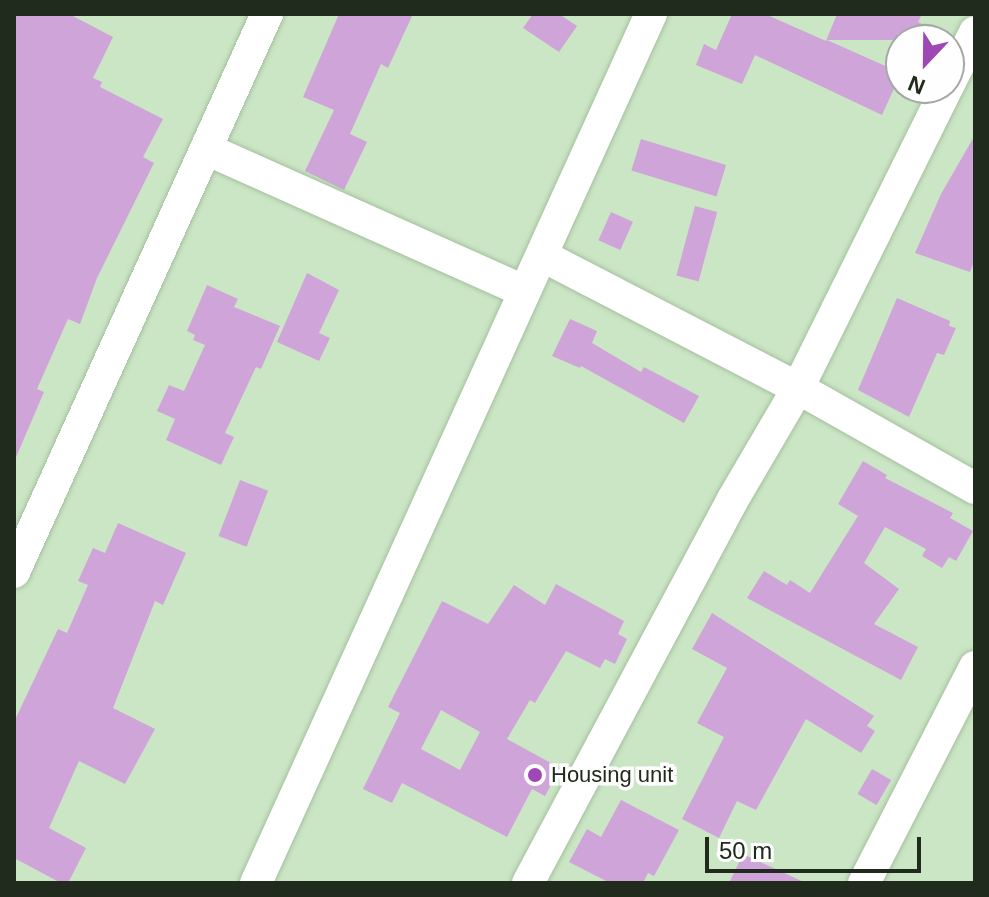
<!DOCTYPE html>
<html>
<head>
<meta charset="utf-8">
<style>
  body { margin:0 }
  #map { position:relative; width:989px; height:897px; overflow:hidden; background:#cbe6c5; font-family:Arial,sans-serif }
  div>[style] { position:absolute }
  .building>* { inset:0; background:#cfa4d9; transform-origin:0 0 }
  .roads { filter:drop-shadow(0 0 2px #a4bf9e) drop-shadow(0 0 2px #a4bf9e) }
  .minor>* { height:32px; margin:-16px; padding:0 16px; transform-origin:16px; border-radius:16px; background:#fff }
  .dots>* { width:22px; height:22px; translate:-50% -50%; box-sizing:border-box; border:4px solid #fefefe; border-radius:50% }
  span { translate:-50% -50%; white-space:nowrap; text-align:center; line-height:1.15; -webkit-text-stroke:7px #fefefe; paint-order:stroke }
  .poi-label { font-size:22px; color:#202a1d }
  .left { translate:0 -50%; text-align:left }
  .frame { position:absolute; inset:0; border:16px solid #202a1d; pointer-events:none }
  .north { position:absolute; left:885px; top:24px; width:80px; height:80px; box-sizing:border-box; background:#fefefe; border:2px solid #a5a9a4; border-radius:50%; rotate:202deg; font-size:22px; font-weight:700; line-height:32px; text-align:center; color:#202a1d }
  .north::after { content:''; display:block; margin:auto; width:28px; height:36px; background:#9f47b3; clip-path:polygon(50% 0,100% 100%,50% 72%,0 100%) }
  .scale { position:absolute; left:705px; top:837px; width:216px; height:36px; box-sizing:border-box; border:4px solid #202a1d; border-top:0; padding-left:10px; font-size:24px; line-height:28px; white-space:nowrap; color:#202a1d; -webkit-text-stroke:6px #fefefe; paint-order:stroke }
</style>
</head>
<body>
<div id="map">
  <div class="building">
    <i style="clip-path:polygon(14px 14px,69px 14px,113px 37px,93px 78px,102px 82px,100px 87px,163px 119px,143px 157px,154px 163px,97px 278px,80px 324px,68px 319px,37px 389px,44px 392px,14px 462px)"></i>
    <i style="clip-path:polygon(339px 14px,413px 14px,388px 68px,381px 64px,350px 134px,367px 142px,344px 190px,305px 171px,334px 110px,303px 97px)"></i>
    <i style="clip-path:polygon(533px 14px,559px 14px,577px 26px,559px 52px,523px 28px)"></i>
    <i style="clip-path:polygon(732px 14px,765px 14px,826px 41px,837px 14px,922px 14px,918px 22px,951px 37px,950px 40px,827px 40px,901px 73px,882px 115px,755px 55px,742px 84px,696px 65px,704px 44px,716px 50px)"></i>
    <i style="clip-path:polygon(975px 135px,975px 259px,970px 272px,915px 253px,941px 194px)"></i>
    <i style="left:641px;top:139px;width:89px;height:33px;rotate:17deg"></i>
    <i style="left:695px;top:206px;width:23px;height:72px;rotate:15deg"></i>
    <i style="left:611px;top:212px;width:24px;height:31px;rotate:24deg"></i>
    <i style="clip-path:polygon(307px 273px,339px 290px,319px 333px,330px 338px,319px 361px,277px 342px)"></i>
    <i style="clip-path:polygon(207px 285px,238px 299px,234px 307px,280px 326px,261px 369px,256px 367px,225px 433px,234px 437px,221px 465px,166px 440px,175px 419px,157px 411px,169px 385px,184px 391px,205px 345px,193px 340px,195px 335px,187px 331px)"></i>
    <i style="clip-path:polygon(897px 298px,950px 321px,949px 326px,956px 328px,944px 355px,937px 353px,909px 417px,858px 390px)"></i>
    <i style="clip-path:polygon(570px 319px,597px 331px,592px 343px,641px 372px,644px 367px,699px 396px,684px 423px,581px 366px,580px 368px,552px 356px)"></i>
    <i style="clip-path:polygon(863px 461px,887px 475px,885px 478px,953px 513px,950px 518px,973px 531px,956px 561px,949px 557px,942px 568px,922px 556px,926px 549px,885px 527px,864px 563px,899px 589px,874px 624px,918px 647px,901px 680px,747px 598px,764px 571px,787px 585px,790px 580px,810px 593px,858px 516px,838px 504px)"></i>
    <i style="left:240px;top:480px;width:30px;height:60px;rotate:21deg"></i>
    <i style="clip-path:polygon(118px 523px,186px 553px,163px 605px,155px 601px,113px 708px,155px 729px,125px 784px,79px 761px,49px 828px,86px 848px,68px 883px,61px 883px,14px 858px,14px 722px,58px 629px,67px 633px,88px 585px,78px 581px,93px 548px,105px 553px)"></i>
    <i style="clip-path:polygon(evenodd,556px 584px,624px 621px,618px 634px,627px 639px,615px 664px,605px 659px,600px 668px,566px 651px,535px 703px,530px 700px,507px 739px,560px 768px,545px 796px,532px 789px,507px 837px,402px 783px,392px 803px,363px 789px,400px 713px,388px 707px,442px 601px,488px 624px,514px 585px,545px 605px,556px 584px,441px 710px,480px 732px,460px 770px,421px 749px,441px 710px)"></i>
    <i style="clip-path:polygon(712px 613px,874px 716px,867px 726px,875px 731px,861px 753px,806px 719px,756px 810px,737px 801px,719px 838px,682px 819px,724px 737px,697px 723px,727px 668px,692px 649px)"></i>
    <i style="left:872px;top:769px;width:22px;height:29px;rotate:30deg"></i>
    <i style="clip-path:polygon(621px 800px,679px 830px,654px 876px,648px 873px,643px 883px,610px 883px,569px 862px,587px 829px,601px 837px)"></i>
    <i style="clip-path:polygon(743px 854px,806px 883px,729px 883px)"></i>
  </div>
  <div class="roads">
    <div class="minor">
      <i style="left:949px;top:84px;width:58px;rotate:-63.4deg"></i>
      <i style="left:206px;top:149px;width:347px;rotate:24.1deg"></i>
      <i style="left:543px;top:256px;width:287px;rotate:27.4deg"></i>
      <i style="left:798px;top:388px;width:203px;rotate:29.5deg"></i>
      <i style="left:14px;top:572px;width:613px;rotate:-65.61deg"></i>
      <i style="left:256px;top:883px;width:955px;rotate:-65.56deg"></i>
      <i style="left:528px;top:883px;width:435px;rotate:-61.9deg"></i>
      <i style="left:733px;top:499px;width:129px;rotate:-59.6deg"></i>
      <i style="left:798px;top:388px;width:335px;rotate:-63.6deg"></i>
      <i style="left:864px;top:883px;width:243px;rotate:-62.8deg"></i>
    </div>
  </div>
  <div class="dots">
    <i style="left:535px;top:775px;background:#9f47b3"></i>
  </div>
  <div class="poi-label">
    <span class="left" style="left:551px;top:775px">Housing unit</span>
  </div>
  <div class="frame"></div>
  <div class="north">N</div>
  <div class="scale">50 m</div>
</div>
</body>
</html>
